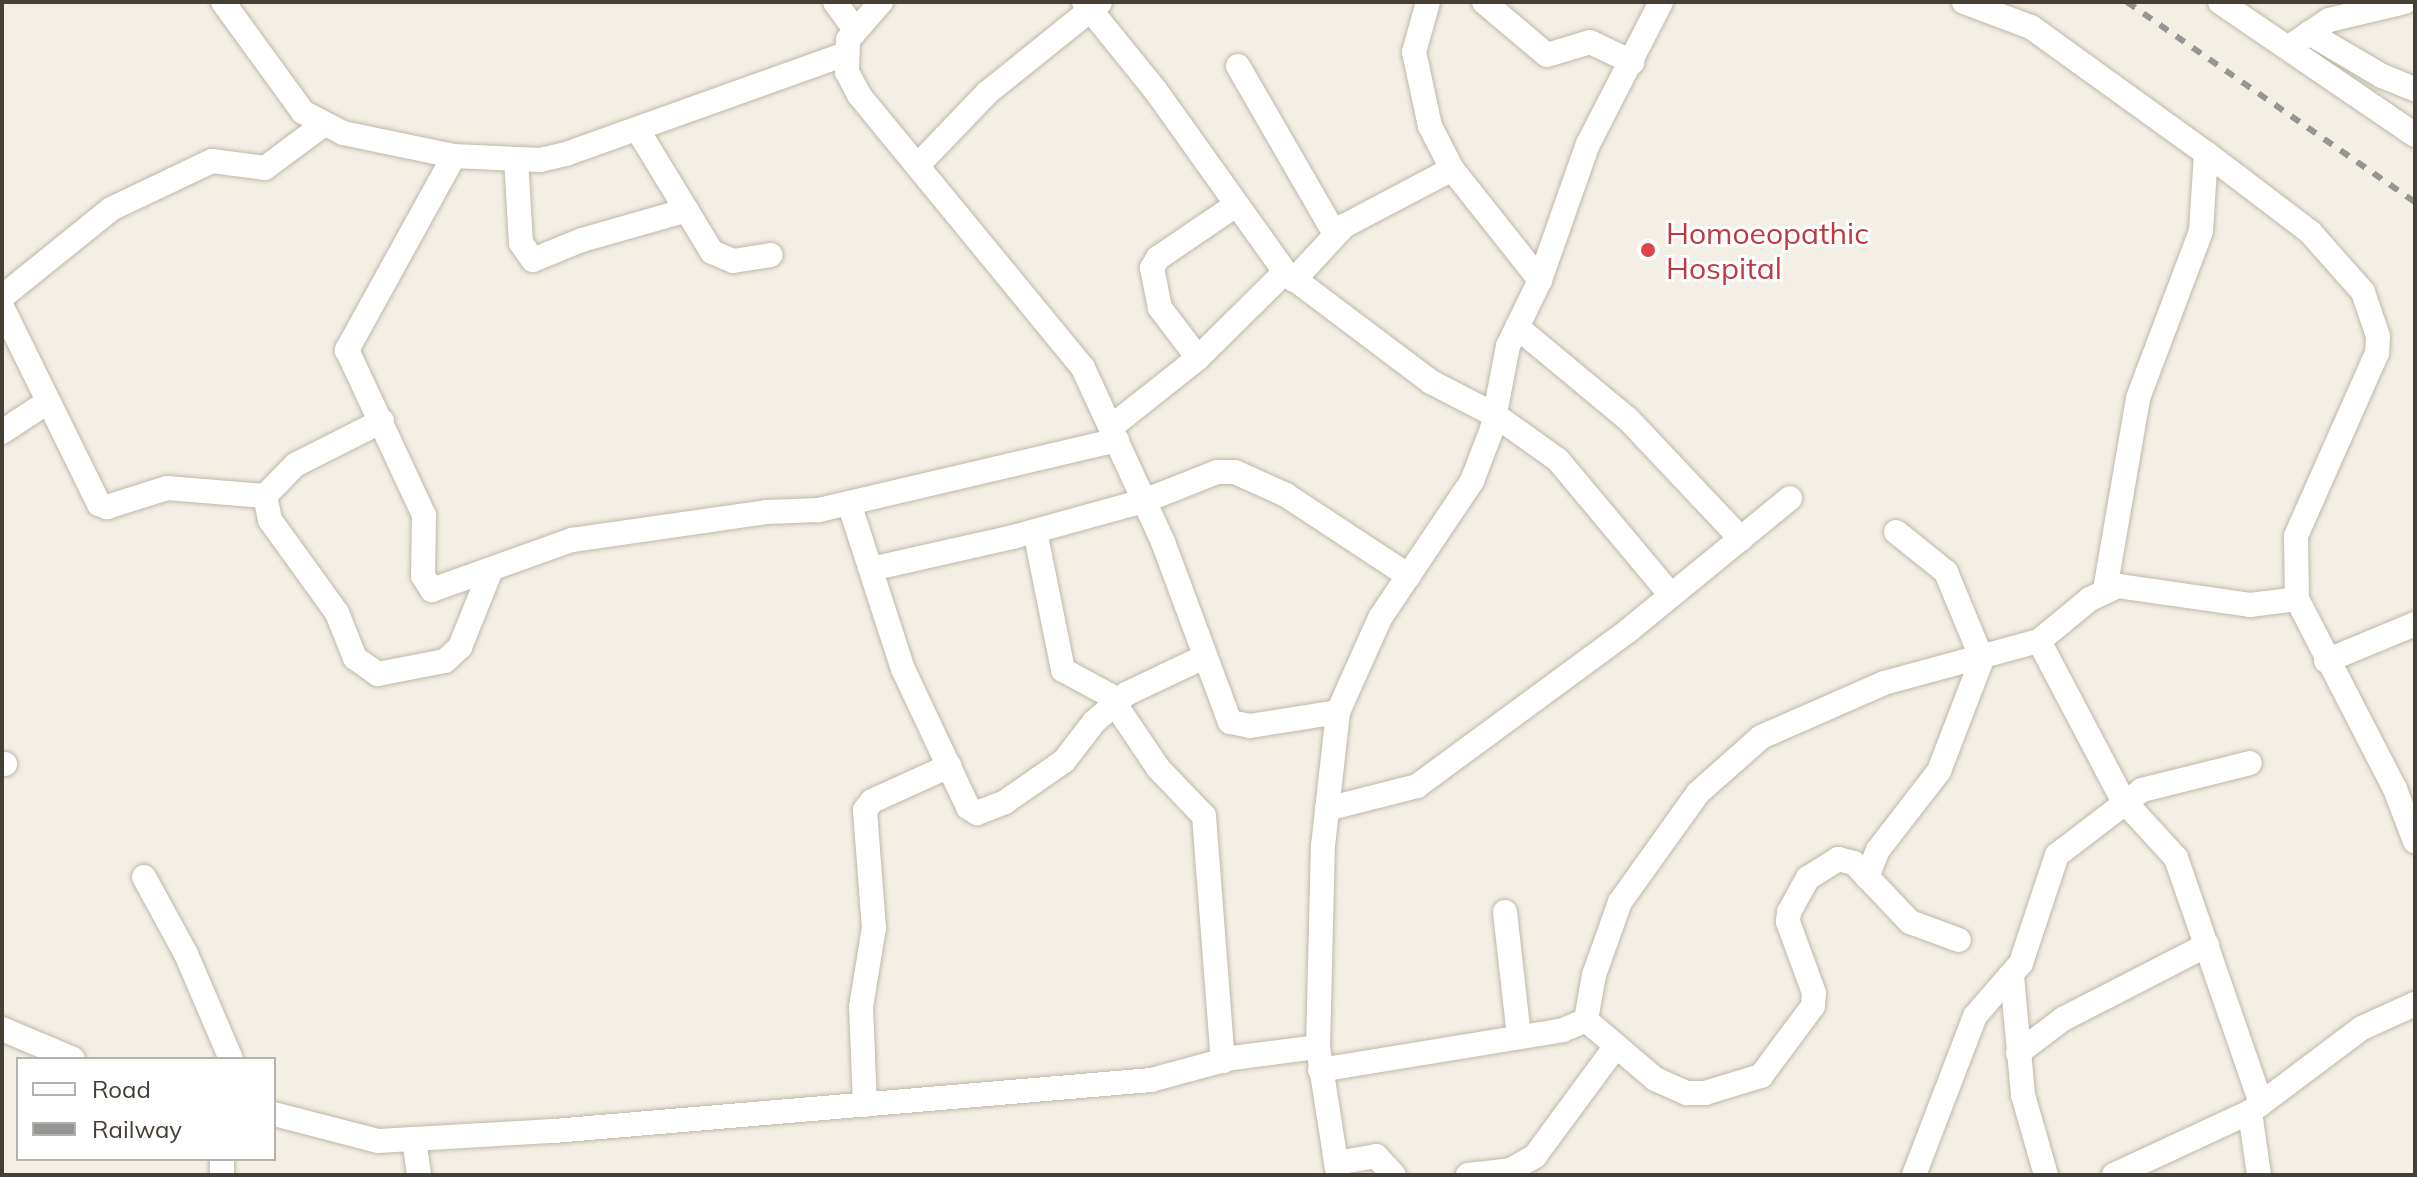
<!DOCTYPE html>
<html>
<head>
<meta charset="utf-8">
<style>
  body { margin:0 }
  #map { position:relative; width:2417px; height:1177px; overflow:hidden; background:#f3efe5; font-family:Mulish,sans-serif }
  div>[style] { position:absolute }
  .roads { filter:drop-shadow(0 0 2px #beb7a8) drop-shadow(0 0 2px #beb7a8) }
  .minor>* { height:24px; margin:-12px; padding:0 12px; transform-origin:12px; border-radius:12px; background:#fff }
  .rail>* { height:6px; margin-top:-3px; transform-origin:0; background:repeating-linear-gradient(90deg,#959595 0 10px,transparent 0 20px) }
  .dots>* { width:22px; height:22px; translate:-50% -50%; box-sizing:border-box; border:4px solid #fff; border-radius:50% }
  span { translate:-50% -50%; white-space:nowrap; text-align:center; line-height:1.15; -webkit-text-stroke:6px #fff; paint-order:stroke }
  .health-label { font-size:30px; color:#be3a42 }
  .left { translate:0 -50%; text-align:left }
  .frame { position:absolute; inset:0; border:4px solid #453f35; pointer-events:none }
  .legend { position:absolute; left:16px; top:1057px; width:260px; height:104px; box-sizing:border-box; background:#fff; border:2px solid #b5b2ae; margin:0; padding:10px 14px; list-style:none; font-size:24px; color:#453f35 }
  .legend li { display:flex; align-items:center; gap:16px; height:40px }
  .legend b { width:40px; border:2px solid #b5b2ae }
</style>
</head>
<body>
<div id="map">
  <div class="roads">
    <div class="minor">
      <i style="left:223px;top:2px;width:136px;rotate:54deg"></i>
      <i style="left:303px;top:112px;width:45px;rotate:27.7deg"></i>
      <i style="left:343px;top:133px;width:113px;rotate:11.7deg"></i>
      <i style="left:454px;top:156px;width:86px;rotate:2.7deg"></i>
      <i style="left:540px;top:160px;width:27px;rotate:-13deg"></i>
      <i style="left:566px;top:154px;width:296px;rotate:-19.7deg"></i>
      <i style="left:835px;top:2px;width:32px;rotate:54deg"></i>
      <i style="left:881px;top:2px;width:50px;rotate:131deg"></i>
      <i style="left:848px;top:40px;width:32px;rotate:92deg"></i>
      <i style="left:847px;top:72px;width:26px;rotate:62deg"></i>
      <i style="left:859px;top:95px;width:353px;rotate:50.6deg"></i>
      <i style="left:1083px;top:368px;width:192px;rotate:65.3deg"></i>
      <i style="left:1163px;top:542px;width:192px;rotate:69.6deg"></i>
      <i style="left:1230px;top:722px;width:20px;rotate:11deg"></i>
      <i style="left:1250px;top:726px;width:89px;rotate:-9deg"></i>
      <i style="left:1084px;top:2px;width:114px;rotate:51deg"></i>
      <i style="left:1156px;top:91px;width:222px;rotate:54.5deg"></i>
      <i style="left:1285px;top:272px;width:183px;rotate:37deg"></i>
      <i style="left:1431px;top:382px;width:72px;rotate:27.3deg"></i>
      <i style="left:1495px;top:415px;width:77px;rotate:35.5deg"></i>
      <i style="left:1558px;top:460px;width:176px;rotate:50.1deg"></i>
      <i style="left:1428px;top:2px;width:52px;rotate:105.6deg"></i>
      <i style="left:1414px;top:52px;width:76px;rotate:77.8deg"></i>
      <i style="left:1430px;top:126px;width:48px;rotate:62.9deg"></i>
      <i style="left:1452px;top:169px;width:142px;rotate:51.6deg"></i>
      <i style="left:1484px;top:2px;width:82px;rotate:40.1deg"></i>
      <i style="left:1547px;top:55px;width:45px;rotate:-16.8deg"></i>
      <i style="left:1590px;top:42px;width:47px;rotate:25.5deg"></i>
      <i style="left:1964px;top:2px;width:72px;rotate:20.5deg"></i>
      <i style="left:2031px;top:27px;width:216px;rotate:35.8deg"></i>
      <i style="left:2206px;top:153px;width:131px;rotate:37.2deg"></i>
      <i style="left:2310px;top:232px;width:80px;rotate:48.5deg"></i>
      <i style="left:2363px;top:292px;width:46px;rotate:71.2deg"></i>
      <i style="left:2378px;top:336px;width:17px;rotate:93deg"></i>
      <i style="left:2377px;top:353px;width:200px;rotate:113.9deg"></i>
      <i style="left:2296px;top:536px;width:63px;rotate:89.1deg"></i>
      <i style="left:2297px;top:599px;width:214px;rotate:62.7deg"></i>
      <i style="left:2395px;top:789px;width:56px;rotate:69deg"></i>
      <i style="left:2220px;top:2px;width:236px;rotate:34.3deg"></i>
      <i style="left:2309px;top:33px;width:85px;rotate:30.5deg"></i>
      <i style="left:2382px;top:76px;width:35px;rotate:22deg"></i>
      <i style="left:2289px;top:47px;width:48px;rotate:-34deg"></i>
      <i style="left:2329px;top:20px;width:78px;rotate:-13.3deg"></i>
      <i style="left:1238px;top:66px;width:194px;rotate:60deg"></i>
      <i style="left:639px;top:132px;width:140px;rotate:58.7deg"></i>
      <i style="left:712px;top:252px;width:23px;rotate:23deg"></i>
      <i style="left:733px;top:261px;width:38px;rotate:-9deg"></i>
      <i style="left:454px;top:156px;width:222px;rotate:118.9deg"></i>
      <i style="left:347px;top:350px;width:182px;rotate:65deg"></i>
      <i style="left:424px;top:515px;width:61px;rotate:90.9deg"></i>
      <i style="left:423px;top:576px;width:17px;rotate:57deg"></i>
      <i style="left:432px;top:590px;width:149px;rotate:-19.7deg"></i>
      <i style="left:572px;top:540px;width:196px;rotate:-8.2deg"></i>
      <i style="left:766px;top:512px;width:53px;rotate:-2.2deg"></i>
      <i style="left:819px;top:510px;width:306px;rotate:-13.2deg"></i>
      <i style="left:516px;top:159px;width:84px;rotate:86.6deg"></i>
      <i style="left:521px;top:243px;width:21px;rotate:55deg"></i>
      <i style="left:533px;top:260px;width:53px;rotate:-22.2deg"></i>
      <i style="left:582px;top:240px;width:109px;rotate:-15.9deg"></i>
      <i style="left:918px;top:165px;width:100px;rotate:-46.2deg"></i>
      <i style="left:987px;top:93px;width:145px;rotate:-38.8deg"></i>
      <i style="left:1294px;top:280px;width:74px;rotate:-47.2deg"></i>
      <i style="left:1344px;top:226px;width:122px;rotate:-27.8deg"></i>
      <i style="left:2px;top:297px;width:140px;rotate:-38.9deg"></i>
      <i style="left:111px;top:209px;width:112px;rotate:-25.4deg"></i>
      <i style="left:212px;top:161px;width:53px;rotate:7.5deg"></i>
      <i style="left:265px;top:168px;width:74px;rotate:-36.7deg"></i>
      <i style="left:2px;top:307px;width:220px;rotate:63.8deg"></i>
      <i style="left:99px;top:504px;width:9px;rotate:21deg"></i>
      <i style="left:107px;top:507px;width:63px;rotate:-17.6deg"></i>
      <i style="left:167px;top:488px;width:98px;rotate:4.7deg"></i>
      <i style="left:1517px;top:327px;width:144px;rotate:39.7deg"></i>
      <i style="left:1628px;top:419px;width:165px;rotate:46.7deg"></i>
      <i style="left:1198px;top:358px;width:63px;rotate:-127.2deg"></i>
      <i style="left:1160px;top:308px;width:41px;rotate:-101.3deg"></i>
      <i style="left:1152px;top:268px;width:12px;rotate:-59deg"></i>
      <i style="left:1158px;top:258px;width:94px;rotate:-34.2deg"></i>
      <i style="left:382px;top:421px;width:97px;rotate:153.2deg"></i>
      <i style="left:295px;top:465px;width:43px;rotate:134.1deg"></i>
      <i style="left:265px;top:496px;width:25px;rotate:78deg"></i>
      <i style="left:270px;top:520px;width:115px;rotate:54.2deg"></i>
      <i style="left:337px;top:613px;width:48px;rotate:68.2deg"></i>
      <i style="left:355px;top:658px;width:28px;rotate:35deg"></i>
      <i style="left:378px;top:674px;width:68px;rotate:-11deg"></i>
      <i style="left:445px;top:661px;width:21px;rotate:-43deg"></i>
      <i style="left:460px;top:647px;width:83px;rotate:-68.1deg"></i>
      <i style="left:1111px;top:427px;width:111px;rotate:-38.4deg"></i>
      <i style="left:1198px;top:358px;width:122px;rotate:-44.7deg"></i>
      <i style="left:2px;top:432px;width:53px;rotate:-33.4deg"></i>
      <i style="left:849px;top:503px;width:175px;rotate:72deg"></i>
      <i style="left:903px;top:669px;width:153px;rotate:64.8deg"></i>
      <i style="left:968px;top:807px;width:11px;rotate:34deg"></i>
      <i style="left:977px;top:813px;width:30px;rotate:-21deg"></i>
      <i style="left:1005px;top:802px;width:72px;rotate:-34.8deg"></i>
      <i style="left:1064px;top:761px;width:49px;rotate:-52.4deg"></i>
      <i style="left:1094px;top:722px;width:43px;rotate:-41.2deg"></i>
      <i style="left:1126px;top:694px;width:86px;rotate:-25.4deg"></i>
      <i style="left:1035px;top:531px;width:142px;rotate:78.6deg"></i>
      <i style="left:1063px;top:670px;width:52px;rotate:28.5deg"></i>
      <i style="left:1109px;top:695px;width:88px;rotate:56.1deg"></i>
      <i style="left:1158px;top:768px;width:66px;rotate:46.2deg"></i>
      <i style="left:1204px;top:816px;width:246px;rotate:85.6deg"></i>
      <i style="left:871px;top:569px;width:146px;rotate:-12.7deg"></i>
      <i style="left:1013px;top:537px;width:136px;rotate:-15.4deg"></i>
      <i style="left:1144px;top:501px;width:79px;rotate:-21.7deg"></i>
      <i style="left:1217px;top:472px;width:18px"></i>
      <i style="left:1235px;top:472px;width:56px;rotate:24.3deg"></i>
      <i style="left:1286px;top:495px;width:147px;rotate:33.4deg"></i>
      <i style="left:2105px;top:590px;width:195px;rotate:-80.2deg"></i>
      <i style="left:2138px;top:398px;width:178px;rotate:-69.3deg"></i>
      <i style="left:2201px;top:231px;width:78px;rotate:-86.3deg"></i>
      <i style="left:2039px;top:641px;width:180px;rotate:62.2deg"></i>
      <i style="left:2123px;top:800px;width:79px;rotate:47.6deg"></i>
      <i style="left:2176px;top:858px;width:260px;rotate:70.9deg"></i>
      <i style="left:2326px;top:661px;width:96px;rotate:-22.6deg"></i>
      <i style="left:2px;top:764px;width:3px"></i>
      <i style="left:1327px;top:809px;width:93px;rotate:-14.3deg"></i>
      <i style="left:1417px;top:786px;width:263px;rotate:-36.3deg"></i>
      <i style="left:1629px;top:630px;width:208px;rotate:-39.3deg"></i>
      <i style="left:144px;top:877px;width:88px;rotate:61.4deg"></i>
      <i style="left:186px;top:954px;width:114px;rotate:66.8deg"></i>
      <i style="left:1867px;top:877px;width:29px;rotate:-68deg"></i>
      <i style="left:1878px;top:850px;width:100px;rotate:-52.3deg"></i>
      <i style="left:1939px;top:771px;width:120px;rotate:-69deg"></i>
      <i style="left:1982px;top:659px;width:94px;rotate:-112.5deg"></i>
      <i style="left:1946px;top:572px;width:64px;rotate:-141.3deg"></i>
      <i style="left:1505px;top:912px;width:125px;rotate:83.6deg"></i>
      <i style="left:2012px;top:976px;width:120px;rotate:84.7deg"></i>
      <i style="left:2023px;top:1095px;width:83px;rotate:74deg"></i>
      <i style="left:1586px;top:1020px;width:91px;rotate:40.5deg"></i>
      <i style="left:1655px;top:1079px;width:35px;rotate:24deg"></i>
      <i style="left:1687px;top:1093px;width:18px"></i>
      <i style="left:1705px;top:1093px;width:59px;rotate:-16.9deg"></i>
      <i style="left:1761px;top:1076px;width:87px;rotate:-53.4deg"></i>
      <i style="left:1813px;top:1006px;width:13px;rotate:-86deg"></i>
      <i style="left:1814px;top:993px;width:76px;rotate:-110.1deg"></i>
      <i style="left:1788px;top:922px;width:10px;rotate:-84deg"></i>
      <i style="left:1789px;top:912px;width:39px;rotate:-61deg"></i>
      <i style="left:1808px;top:878px;width:36px;rotate:-32deg"></i>
      <i style="left:1838px;top:859px;width:16px;rotate:14deg"></i>
      <i style="left:1854px;top:863px;width:81px;rotate:46.5deg"></i>
      <i style="left:1910px;top:922px;width:52px;rotate:20.2deg"></i>
      <i style="left:2px;top:1029px;width:77px;rotate:22.9deg"></i>
      <i style="left:2018px;top:1053px;width:56px;rotate:-37.1deg"></i>
      <i style="left:2063px;top:1019px;width:162px;rotate:-27.2deg"></i>
      <i style="left:1320px;top:1070px;width:246px;rotate:-9.3deg"></i>
      <i style="left:1563px;top:1030px;width:25px;rotate:-23deg"></i>
      <i style="left:1586px;top:1020px;width:46px;rotate:-79.9deg"></i>
      <i style="left:1594px;top:975px;width:77px;rotate:-70.4deg"></i>
      <i style="left:1620px;top:902px;width:134px;rotate:-54.4deg"></i>
      <i style="left:1698px;top:793px;width:84px;rotate:-41.6deg"></i>
      <i style="left:1761px;top:737px;width:134px;rotate:-23.7deg"></i>
      <i style="left:1884px;top:683px;width:161px;rotate:-15.2deg"></i>
      <i style="left:2039px;top:641px;width:66px;rotate:-39.5deg"></i>
      <i style="left:2090px;top:599px;width:31px;rotate:-25deg"></i>
      <i style="left:2118px;top:586px;width:133px;rotate:8.2deg"></i>
      <i style="left:2250px;top:605px;width:47px;rotate:-7.3deg"></i>
      <i style="left:865px;top:1105px;width:98px;rotate:-92.3deg"></i>
      <i style="left:861px;top:1007px;width:80px;rotate:-80.7deg"></i>
      <i style="left:874px;top:928px;width:118px;rotate:-94.4deg"></i>
      <i style="left:865px;top:810px;width:11px;rotate:-52deg"></i>
      <i style="left:872px;top:801px;width:85px;rotate:-24.4deg"></i>
      <i style="left:2250px;top:1112px;width:64px;rotate:81.9deg"></i>
      <i style="left:274px;top:1114px;width:107px;rotate:14.6deg"></i>
      <i style="left:378px;top:1141px;width:176px;rotate:-3.3deg"></i>
      <i style="left:554px;top:1131px;width:599px;rotate:-4.88deg"></i>
      <i style="left:1151px;top:1080px;width:84px;rotate:-15.2deg"></i>
      <i style="left:1232px;top:1058px;width:87px;rotate:-7.3deg"></i>
      <i style="left:414px;top:1139px;width:36px;rotate:82deg"></i>
      <i style="left:1336px;top:1163px;width:41px;rotate:-9.9deg"></i>
      <i style="left:1376px;top:1156px;width:26px;rotate:47deg"></i>
      <i style="left:222px;top:1175px;width:16px;rotate:-90deg"></i>
      <i style="left:1338px;top:1175px;width:130px;rotate:-98.9deg"></i>
      <i style="left:1318px;top:1047px;width:201px;rotate:-88.6deg"></i>
      <i style="left:1323px;top:846px;width:135px;rotate:-83.6deg"></i>
      <i style="left:1338px;top:712px;width:103px;rotate:-65.9deg"></i>
      <i style="left:1380px;top:618px;width:165px;rotate:-56.1deg"></i>
      <i style="left:1472px;top:481px;width:56px;rotate:-69deg"></i>
      <i style="left:1492px;top:429px;width:85px;rotate:-79.1deg"></i>
      <i style="left:1508px;top:346px;width:73px;rotate:-64.1deg"></i>
      <i style="left:1540px;top:280px;width:144px;rotate:-70.6deg"></i>
      <i style="left:1588px;top:144px;width:160px;rotate:-62.8deg"></i>
      <i style="left:1468px;top:1175px;width:43px;rotate:-6.6deg"></i>
      <i style="left:1511px;top:1170px;width:28px;rotate:-30deg"></i>
      <i style="left:1535px;top:1156px;width:137px;rotate:-53.6deg"></i>
      <i style="left:1914px;top:1175px;width:170px;rotate:-69deg"></i>
      <i style="left:1975px;top:1016px;width:70px;rotate:-49deg"></i>
      <i style="left:2021px;top:963px;width:114px;rotate:-71.6deg"></i>
      <i style="left:2057px;top:855px;width:107px;rotate:-37.4deg"></i>
      <i style="left:2142px;top:790px;width:111px;rotate:-14deg"></i>
      <i style="left:2114px;top:1175px;width:150px;rotate:-24.9deg"></i>
      <i style="left:2250px;top:1112px;width:140px;rotate:-36.9deg"></i>
      <i style="left:2362px;top:1028px;width:58px;rotate:-24.4deg"></i>
    </div>
  </div>
  <div class="rail">
    <i style="left:2127px;top:2px;width:351px;rotate:34.8deg"></i>
  </div>
  <div class="dots">
    <i style="left:1648px;top:250px;background:#e0444e"></i>
  </div>
  <div class="health-label">
    <span class="left" style="left:1666px;top:250px">Homoeopathic<br>Hospital</span>
  </div>
  <div class="frame"></div>
  <ul class="legend">
  <li><b style="height:10px;background:#fff"></b>Road</li>
  <li><b style="height:10px;background:#959595"></b>Railway</li>
  </ul>
</div>
</body>
</html>
